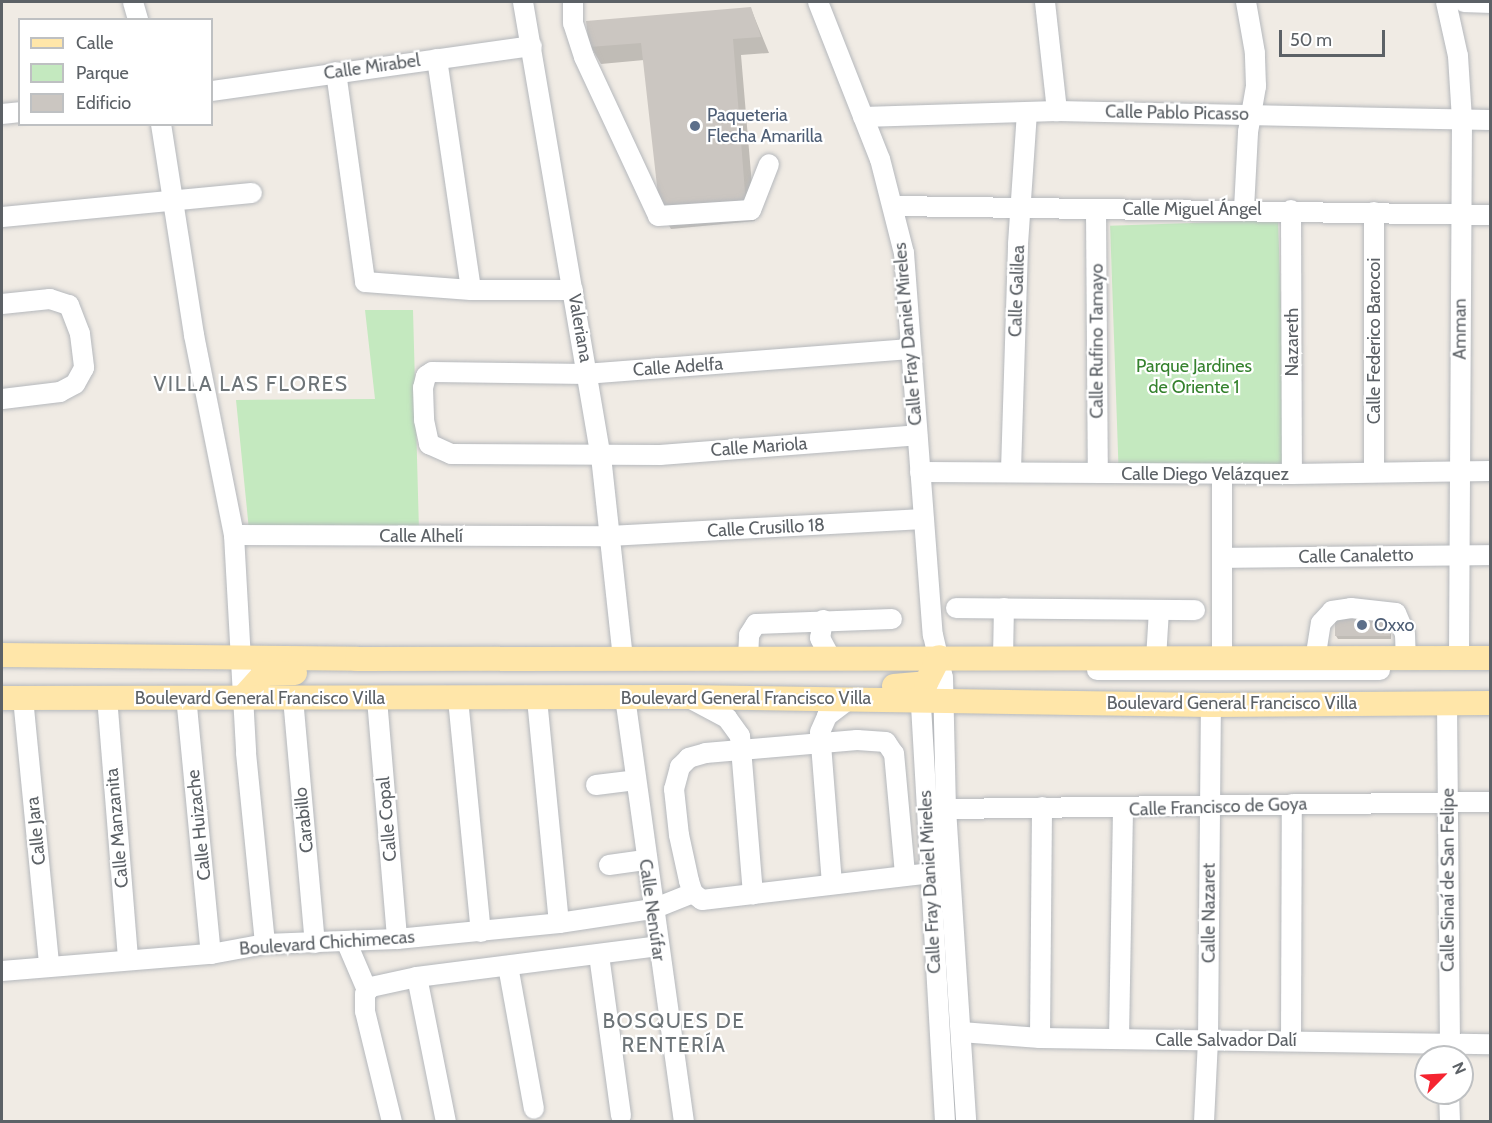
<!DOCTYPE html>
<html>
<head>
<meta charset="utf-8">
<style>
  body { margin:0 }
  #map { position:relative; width:1492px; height:1123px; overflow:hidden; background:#f0ebe4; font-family:Cabin,sans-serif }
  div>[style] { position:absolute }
  .green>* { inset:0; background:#c4e9bf; transform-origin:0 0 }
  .shadow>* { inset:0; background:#0003 }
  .building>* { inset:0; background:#cbc6c1; transform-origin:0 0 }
  .roads { filter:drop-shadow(0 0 2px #b5b8bc) drop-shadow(0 0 2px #b5b8bc) }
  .minor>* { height:20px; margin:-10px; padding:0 10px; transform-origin:10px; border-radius:10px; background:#fff }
  .major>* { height:24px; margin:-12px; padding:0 12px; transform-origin:12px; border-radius:12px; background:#ffe6a9 }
  .dots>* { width:16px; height:16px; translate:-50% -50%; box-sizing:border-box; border:3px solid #fff; border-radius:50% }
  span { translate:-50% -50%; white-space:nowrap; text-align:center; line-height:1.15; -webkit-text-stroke:4.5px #fff; paint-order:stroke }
  .street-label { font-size:18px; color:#5c6166 }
  .service-label { font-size:18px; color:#4e5e75 }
  .left { translate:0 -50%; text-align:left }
  .park-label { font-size:18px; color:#35822e }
  .quarter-label { font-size:21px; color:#6d7478; letter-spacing:1.5px }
  .frame { position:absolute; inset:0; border:3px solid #5c6166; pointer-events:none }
  .legend { position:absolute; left:18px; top:18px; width:195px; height:108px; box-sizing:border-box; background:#fff; border:2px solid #bec0c2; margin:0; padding:8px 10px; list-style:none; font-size:18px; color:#5c6166 }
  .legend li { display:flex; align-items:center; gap:12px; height:30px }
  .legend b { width:30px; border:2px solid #bec0c2 }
  .north { position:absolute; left:1414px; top:1045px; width:60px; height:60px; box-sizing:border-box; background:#fff; border:2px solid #bec0c2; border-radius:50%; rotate:66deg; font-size:16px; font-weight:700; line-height:24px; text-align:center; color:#5c6166 }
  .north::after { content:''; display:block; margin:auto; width:21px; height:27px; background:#f52430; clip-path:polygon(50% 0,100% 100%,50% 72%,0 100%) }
  .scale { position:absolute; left:1279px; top:30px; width:106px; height:27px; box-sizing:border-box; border:3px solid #5c6166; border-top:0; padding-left:8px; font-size:18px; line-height:21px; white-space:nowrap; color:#5c6166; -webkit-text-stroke:4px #fff; paint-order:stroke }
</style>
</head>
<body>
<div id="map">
  <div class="green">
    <i style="left:1278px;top:220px;width:245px;height:168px;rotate:88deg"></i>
    <i style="clip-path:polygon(365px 310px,413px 310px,419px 531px,249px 530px,236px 400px,375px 399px)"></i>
  </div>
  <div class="shadow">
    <i style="clip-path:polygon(751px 9px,769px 53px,741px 55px,755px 221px,671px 229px,661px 212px,644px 60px,601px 64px,591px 47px,588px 23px)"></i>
    <i style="clip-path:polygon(1391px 620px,1391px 639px,1338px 639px,1336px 636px)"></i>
  </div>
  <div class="building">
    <i style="clip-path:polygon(751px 7px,761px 37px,733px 39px,746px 205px,660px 213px,641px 43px,589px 47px,586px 21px)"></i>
    <i style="left:1335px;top:615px;width:55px;height:21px"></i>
  </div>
  <div class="roads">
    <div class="minor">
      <i style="left:133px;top:2px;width:19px;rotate:74deg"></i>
      <i style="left:523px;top:2px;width:461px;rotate:80.3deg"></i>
      <i style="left:601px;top:456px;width:202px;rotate:83.8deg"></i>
      <i style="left:573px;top:2px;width:21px;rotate:90deg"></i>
      <i style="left:573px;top:23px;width:36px;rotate:72deg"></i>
      <i style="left:584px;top:57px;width:175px;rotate:65deg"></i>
      <i style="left:658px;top:216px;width:93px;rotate:-3.7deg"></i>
      <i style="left:751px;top:210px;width:49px;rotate:-68.6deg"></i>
      <i style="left:818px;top:2px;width:169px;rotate:68.5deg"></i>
      <i style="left:880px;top:159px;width:97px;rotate:75.7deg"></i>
      <i style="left:904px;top:253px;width:383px;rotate:85.7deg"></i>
      <i style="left:933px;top:635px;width:44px;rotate:76.9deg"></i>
      <i style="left:943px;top:678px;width:131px;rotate:88.7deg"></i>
      <i style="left:946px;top:809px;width:314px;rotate:86.3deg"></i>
      <i style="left:1045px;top:2px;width:110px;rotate:83.7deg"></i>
      <i style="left:1446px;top:2px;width:55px;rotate:77.5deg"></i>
      <i style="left:1458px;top:56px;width:63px;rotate:86.4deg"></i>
      <i style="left:1462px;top:119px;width:539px;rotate:90.32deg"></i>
      <i style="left:1464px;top:2px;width:26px;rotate:2deg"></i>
      <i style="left:437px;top:59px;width:233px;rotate:81.6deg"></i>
      <i style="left:336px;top:72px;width:212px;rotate:82.1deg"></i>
      <i style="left:365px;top:282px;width:106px;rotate:4.3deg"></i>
      <i style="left:471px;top:290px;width:102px"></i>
      <i style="left:212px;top:91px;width:323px;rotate:-8deg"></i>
      <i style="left:2px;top:114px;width:18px;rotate:-6deg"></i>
      <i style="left:863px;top:117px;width:194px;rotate:-1.8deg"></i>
      <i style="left:1057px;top:111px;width:433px;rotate:1.2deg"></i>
      <i style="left:161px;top:124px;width:214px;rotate:81.1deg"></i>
      <i style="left:194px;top:335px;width:204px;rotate:78.7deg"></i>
      <i style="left:234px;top:535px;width:218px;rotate:86.8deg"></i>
      <i style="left:246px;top:753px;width:192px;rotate:84.3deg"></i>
      <i style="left:894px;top:206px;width:596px;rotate:0.87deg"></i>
      <i style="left:1096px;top:209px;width:264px;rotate:89.6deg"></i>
      <i style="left:1244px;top:209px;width:77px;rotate:-87deg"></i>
      <i style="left:1248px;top:132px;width:47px;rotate:-80.1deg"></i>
      <i style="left:1256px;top:86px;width:33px;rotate:-92deg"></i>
      <i style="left:1255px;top:53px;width:52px;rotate:-100deg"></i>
      <i style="left:1291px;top:210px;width:264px;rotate:89.8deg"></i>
      <i style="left:1374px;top:212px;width:259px;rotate:90deg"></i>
      <i style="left:2px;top:217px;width:251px;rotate:-5.5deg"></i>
      <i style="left:2px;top:304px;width:48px;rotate:-5.9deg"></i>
      <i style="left:50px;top:299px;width:20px;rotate:18deg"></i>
      <i style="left:69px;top:305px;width:31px;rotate:69deg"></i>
      <i style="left:80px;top:334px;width:34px;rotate:83deg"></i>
      <i style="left:84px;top:368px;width:18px;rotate:119deg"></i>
      <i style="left:75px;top:384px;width:17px;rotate:152deg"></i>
      <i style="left:60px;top:392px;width:58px;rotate:173.1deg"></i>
      <i style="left:910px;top:349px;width:323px;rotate:175.6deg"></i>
      <i style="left:588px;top:374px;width:156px;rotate:-179.3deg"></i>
      <i style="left:432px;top:372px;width:7px;rotate:146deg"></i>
      <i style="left:426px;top:376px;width:12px;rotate:104deg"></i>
      <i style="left:423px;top:388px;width:32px;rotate:88deg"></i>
      <i style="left:424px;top:420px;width:25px;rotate:78deg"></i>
      <i style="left:429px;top:444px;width:24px;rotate:24deg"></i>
      <i style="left:451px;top:454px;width:209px;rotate:0.3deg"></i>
      <i style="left:660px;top:455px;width:258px;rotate:-4.4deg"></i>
      <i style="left:1011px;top:470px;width:226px;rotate:-88.2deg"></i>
      <i style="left:1018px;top:244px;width:132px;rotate:-86.1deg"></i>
      <i style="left:920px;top:472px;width:372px;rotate:0.3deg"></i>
      <i style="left:1292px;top:474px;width:198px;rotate:-0.9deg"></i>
      <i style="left:234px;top:535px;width:375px;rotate:0.2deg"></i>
      <i style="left:609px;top:536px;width:315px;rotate:-3.1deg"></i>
      <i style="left:1222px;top:558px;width:268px;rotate:-0.6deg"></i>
      <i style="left:956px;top:608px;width:239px;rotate:0.5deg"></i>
      <i style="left:823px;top:620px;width:18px;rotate:99deg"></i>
      <i style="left:820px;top:638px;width:21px;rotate:62deg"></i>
      <i style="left:748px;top:657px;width:22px;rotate:-87deg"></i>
      <i style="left:749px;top:635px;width:13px;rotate:-58deg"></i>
      <i style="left:756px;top:624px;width:136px;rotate:-2.1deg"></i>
      <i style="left:1003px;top:658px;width:50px;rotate:-88.9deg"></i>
      <i style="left:1156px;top:659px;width:49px;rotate:-86.5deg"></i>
      <i style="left:1222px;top:660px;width:186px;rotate:-90deg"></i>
      <i style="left:1315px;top:660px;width:37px;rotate:-81deg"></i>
      <i style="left:1321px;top:623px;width:16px;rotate:-47deg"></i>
      <i style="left:1332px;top:611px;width:19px;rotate:-9deg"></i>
      <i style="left:1351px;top:608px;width:45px;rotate:6.3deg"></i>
      <i style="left:1396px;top:613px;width:23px;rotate:67deg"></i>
      <i style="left:1405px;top:634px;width:24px;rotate:88deg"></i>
      <i style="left:1097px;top:670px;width:283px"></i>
      <i style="left:920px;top:688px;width:435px;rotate:86.7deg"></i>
      <i style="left:186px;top:696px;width:259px;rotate:84.5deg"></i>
      <i style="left:107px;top:697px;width:263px;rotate:85.4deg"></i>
      <i style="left:625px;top:697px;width:429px;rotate:82.1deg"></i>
      <i style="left:23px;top:698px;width:268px;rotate:84.4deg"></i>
      <i style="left:293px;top:698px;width:246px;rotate:84.9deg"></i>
      <i style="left:689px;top:698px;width:43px;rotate:27.8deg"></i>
      <i style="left:727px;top:718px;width:22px;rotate:54deg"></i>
      <i style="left:740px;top:736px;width:159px;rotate:85.3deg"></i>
      <i style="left:377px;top:699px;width:241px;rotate:85.2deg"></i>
      <i style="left:458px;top:699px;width:234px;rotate:84.4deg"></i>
      <i style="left:537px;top:699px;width:225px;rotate:84.4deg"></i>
      <i style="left:1447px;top:703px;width:354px;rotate:89.5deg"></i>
      <i style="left:596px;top:785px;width:38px;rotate:-7deg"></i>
      <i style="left:946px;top:809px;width:544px;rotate:-0.74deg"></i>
      <i style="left:609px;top:865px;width:36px;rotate:-8deg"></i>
      <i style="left:905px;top:874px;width:121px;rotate:-95.2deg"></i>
      <i style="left:894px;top:754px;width:14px;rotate:-124deg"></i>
      <i style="left:886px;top:742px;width:29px;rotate:-176deg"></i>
      <i style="left:857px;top:740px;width:152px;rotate:175.1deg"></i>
      <i style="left:706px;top:753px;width:18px;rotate:164deg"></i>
      <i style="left:689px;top:758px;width:13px;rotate:135deg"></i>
      <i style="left:680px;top:767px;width:23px;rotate:105deg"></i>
      <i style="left:674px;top:789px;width:46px;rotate:83.8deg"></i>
      <i style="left:679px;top:835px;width:47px;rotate:77.7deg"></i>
      <i style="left:689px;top:881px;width:13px;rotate:72deg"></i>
      <i style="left:693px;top:893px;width:11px;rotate:38deg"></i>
      <i style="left:702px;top:900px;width:231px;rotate:-6.7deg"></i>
      <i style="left:832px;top:884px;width:152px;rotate:-94.5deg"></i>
      <i style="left:820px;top:732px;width:17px;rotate:-66deg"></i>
      <i style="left:827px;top:716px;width:26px;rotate:-37deg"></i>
      <i style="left:346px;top:941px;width:53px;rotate:66.8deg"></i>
      <i style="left:599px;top:955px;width:162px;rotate:82.2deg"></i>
      <i style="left:508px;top:966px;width:145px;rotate:79.7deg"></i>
      <i style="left:2px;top:971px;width:210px;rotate:-4.7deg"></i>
      <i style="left:211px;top:954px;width:55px;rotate:-10.5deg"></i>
      <i style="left:265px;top:944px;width:132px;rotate:-2.2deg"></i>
      <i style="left:397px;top:939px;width:163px;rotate:-5.6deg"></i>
      <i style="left:559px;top:923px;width:95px;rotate:-8.5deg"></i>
      <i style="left:653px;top:909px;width:43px;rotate:-21.8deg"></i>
      <i style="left:417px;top:977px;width:148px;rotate:78.7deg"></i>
      <i style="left:961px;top:1032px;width:79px;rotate:4.3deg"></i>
      <i style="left:1040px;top:1038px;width:450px;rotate:0.8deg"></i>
      <i style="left:1040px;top:1038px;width:231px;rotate:-89.5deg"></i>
      <i style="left:1119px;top:1039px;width:230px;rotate:-89deg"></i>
      <i style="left:1291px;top:1039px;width:235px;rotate:-89.8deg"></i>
      <i style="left:1449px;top:1093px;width:29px;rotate:88deg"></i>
      <i style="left:392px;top:1122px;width:114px;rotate:-103.7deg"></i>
      <i style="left:365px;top:1011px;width:17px;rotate:-90deg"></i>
      <i style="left:365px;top:994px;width:9px;rotate:-49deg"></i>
      <i style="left:371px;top:987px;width:47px;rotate:-12.3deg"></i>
      <i style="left:417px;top:977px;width:243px;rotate:-7.3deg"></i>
      <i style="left:1204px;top:1122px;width:82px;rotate:-87.2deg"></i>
      <i style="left:1208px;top:1040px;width:335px;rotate:-89.5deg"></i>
    </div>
    <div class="major">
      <i style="left:2px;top:655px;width:355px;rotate:0.6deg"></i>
      <i style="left:357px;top:659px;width:1133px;rotate:-0.05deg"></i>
      <i style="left:894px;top:686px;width:32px;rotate:-5deg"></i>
      <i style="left:926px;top:683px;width:29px;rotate:-63deg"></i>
      <i style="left:244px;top:696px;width:30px;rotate:-48deg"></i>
      <i style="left:264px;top:674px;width:31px;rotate:-2deg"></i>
      <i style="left:2px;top:698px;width:684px;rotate:-0.08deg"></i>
      <i style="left:686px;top:697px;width:525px;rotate:0.87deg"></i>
      <i style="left:1211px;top:705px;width:279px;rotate:-0.4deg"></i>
    </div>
  </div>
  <div class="dots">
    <i style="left:695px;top:126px;background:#5c6f8a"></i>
    <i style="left:1362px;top:625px;background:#5c6f8a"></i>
  </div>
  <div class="street-label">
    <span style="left:372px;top:67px;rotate:-8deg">Calle Mirabel</span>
    <span style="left:1177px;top:113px;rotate:1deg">Calle Pablo Picasso</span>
    <span style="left:1192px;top:209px">Calle Miguel Ángel</span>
    <span style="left:1017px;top:291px;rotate:-88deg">Calle Galilea</span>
    <span style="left:580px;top:328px;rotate:80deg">Valeriana</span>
    <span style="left:1460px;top:329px;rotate:-90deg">Amman</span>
    <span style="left:908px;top:334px;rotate:-95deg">Calle Fray Daniel Mireles</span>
    <span style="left:1097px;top:341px;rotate:-90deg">Calle Rufino Tamayo</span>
    <span style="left:1374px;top:341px;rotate:-90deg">Calle Federico Barocoi</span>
    <span style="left:1292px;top:342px;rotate:-90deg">Nazareth</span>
    <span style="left:678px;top:367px;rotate:-4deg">Calle Adelfa</span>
    <span style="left:759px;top:447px;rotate:-4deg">Calle Mariola</span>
    <span style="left:1205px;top:474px">Calle Diego Velázquez</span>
    <span style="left:766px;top:528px;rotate:-3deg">Calle Crusillo 18</span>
    <span style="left:421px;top:536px">Calle Alhelí</span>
    <span style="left:1356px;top:556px;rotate:-1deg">Calle Canaletto</span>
    <span style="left:260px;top:698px">Boulevard General Francisco Villa</span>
    <span style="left:746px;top:698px">Boulevard General Francisco Villa</span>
    <span style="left:1232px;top:703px">Boulevard General Francisco Villa</span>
    <span style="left:1218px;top:807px;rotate:-2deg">Calle Francisco de Goya</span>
    <span style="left:387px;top:819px;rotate:-95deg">Calle Copal</span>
    <span style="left:304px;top:820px;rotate:-96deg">Carabillo</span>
    <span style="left:199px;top:825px;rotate:-96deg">Calle Huizache</span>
    <span style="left:117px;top:828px;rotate:-95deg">Calle Manzanita</span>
    <span style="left:36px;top:831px;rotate:-96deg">Calle Jara</span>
    <span style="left:1448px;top:880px;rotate:-90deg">Calle Sinaí de San Felipe</span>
    <span style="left:930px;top:882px;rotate:-93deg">Calle Fray Daniel Mireles</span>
    <span style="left:652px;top:910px;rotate:82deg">Calle Nenúfar</span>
    <span style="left:1209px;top:913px;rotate:-90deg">Calle Nazaret</span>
    <span style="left:327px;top:943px;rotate:-4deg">Boulevard Chichimecas</span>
    <span style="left:1226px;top:1040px">Calle Salvador Dalí</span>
  </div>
  <div class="service-label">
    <span class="left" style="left:707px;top:126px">Paqueteria<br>Flecha Amarilla</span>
    <span class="left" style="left:1374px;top:625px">Oxxo</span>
  </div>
  <div class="park-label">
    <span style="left:1194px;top:377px">Parque Jardines<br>de Oriente 1</span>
  </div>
  <div class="quarter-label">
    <span style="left:251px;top:384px">VILLA LAS FLORES</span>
    <span style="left:674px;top:1033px">BOSQUES DE<br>RENTERÍA</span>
  </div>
  <div class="frame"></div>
  <ul class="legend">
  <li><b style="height:8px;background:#ffe6a9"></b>Calle</li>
  <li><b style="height:16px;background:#c4e9bf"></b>Parque</li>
  <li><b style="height:16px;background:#cbc6c1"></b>Edificio</li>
  </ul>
  <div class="north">N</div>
  <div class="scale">50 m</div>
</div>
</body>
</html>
